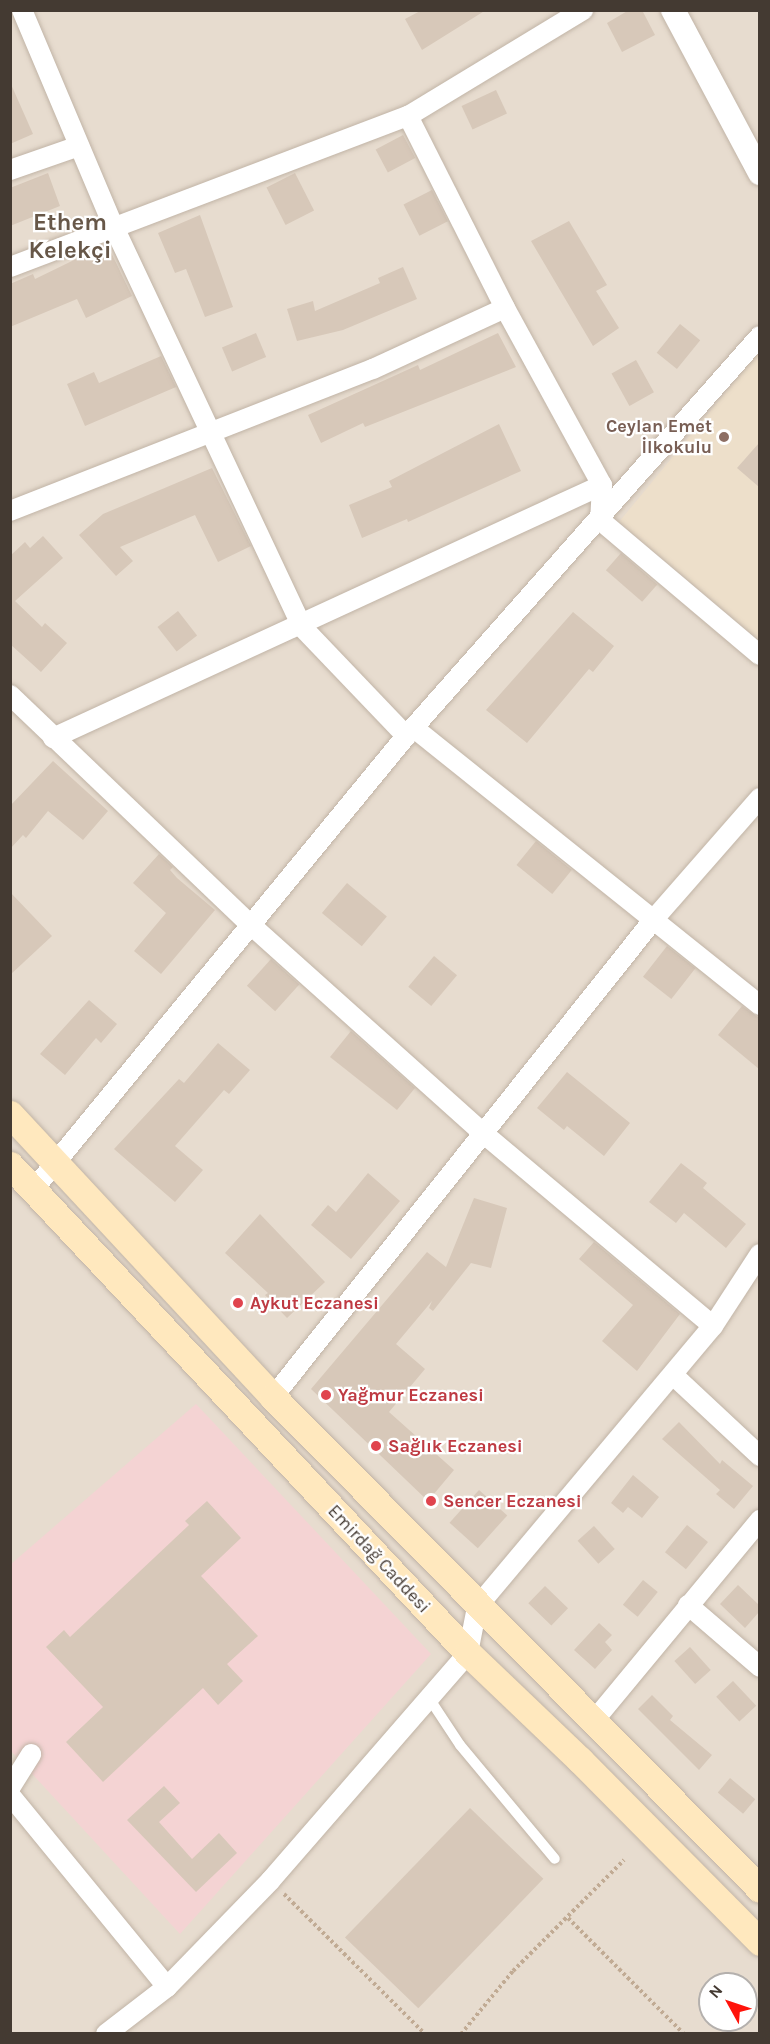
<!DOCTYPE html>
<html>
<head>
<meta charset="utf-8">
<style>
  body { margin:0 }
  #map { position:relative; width:770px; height:2044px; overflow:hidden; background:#f2ebe1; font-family:Karla,sans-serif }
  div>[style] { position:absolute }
  .residential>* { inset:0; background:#e7dccf }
  .education>* { inset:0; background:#eddfca }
  .medical>* { inset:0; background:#f4d3d3 }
  .building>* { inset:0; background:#d7c8b9; transform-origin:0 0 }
  .path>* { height:4px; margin-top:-2px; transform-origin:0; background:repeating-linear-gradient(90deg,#c1ab94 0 3px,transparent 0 6px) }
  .roads { filter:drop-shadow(0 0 2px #c1b4a6) drop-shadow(0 0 2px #c1b4a6) }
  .service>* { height:10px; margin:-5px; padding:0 5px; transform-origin:5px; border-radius:5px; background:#fff }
  .minor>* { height:20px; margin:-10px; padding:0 10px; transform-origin:10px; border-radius:10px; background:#fff }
  .tertiary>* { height:24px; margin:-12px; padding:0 12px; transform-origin:12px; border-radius:12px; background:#fff }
  .secondary>* { height:27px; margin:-13.5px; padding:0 13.5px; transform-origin:13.5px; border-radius:13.5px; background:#ffe8be }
  .dots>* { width:16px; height:16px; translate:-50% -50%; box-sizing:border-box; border:3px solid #fff; border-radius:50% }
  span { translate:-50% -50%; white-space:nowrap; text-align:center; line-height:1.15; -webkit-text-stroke:4.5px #fff; paint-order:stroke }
  .education-label { font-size:18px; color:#785e54; font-weight:700 }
  .right { translate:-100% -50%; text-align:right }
  .health-label { font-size:18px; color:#be3a42; font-weight:700 }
  .left { translate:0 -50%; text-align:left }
  .street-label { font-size:18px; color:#443a32 }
  .district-label { font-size:24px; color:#675748; font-weight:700 }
  .frame { position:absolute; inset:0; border:12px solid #443a32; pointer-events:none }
  .north { position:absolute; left:698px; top:1972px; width:60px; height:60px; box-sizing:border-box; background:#fff; border:2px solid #b4b0ad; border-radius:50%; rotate:310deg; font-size:16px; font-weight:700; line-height:24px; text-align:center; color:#443a32 }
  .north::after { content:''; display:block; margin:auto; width:21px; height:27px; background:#ff130b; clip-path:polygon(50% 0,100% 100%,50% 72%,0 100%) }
</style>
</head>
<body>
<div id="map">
  <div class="residential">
    <i style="clip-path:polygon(evenodd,11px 11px,759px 11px,759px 2033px,11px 2034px,11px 11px,710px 1984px,746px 1984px,746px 2020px,710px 2020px,710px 1984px)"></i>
  </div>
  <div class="education">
    <i style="clip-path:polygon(759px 352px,759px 640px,619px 522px)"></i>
  </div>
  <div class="medical">
    <i style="clip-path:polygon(196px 1404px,431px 1654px,180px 1934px,11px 1751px,11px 1564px)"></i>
  </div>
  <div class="building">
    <i style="clip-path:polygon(422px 10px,486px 10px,422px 50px,405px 19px)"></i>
    <i style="clip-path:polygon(629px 10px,642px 10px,655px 35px,622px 52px,607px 23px)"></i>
    <i style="clip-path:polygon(10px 82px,33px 134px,10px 144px)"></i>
    <i style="left:496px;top:90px;width:26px;height:38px;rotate:65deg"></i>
    <i style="left:403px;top:135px;width:26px;height:31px;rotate:62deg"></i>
    <i style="clip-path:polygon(48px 173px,60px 206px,10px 226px,10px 188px)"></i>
    <i style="left:295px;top:173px;width:42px;height:32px;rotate:63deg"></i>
    <i style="left:432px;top:190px;width:35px;height:32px;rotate:63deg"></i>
    <i style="clip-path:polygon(200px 215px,233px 307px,205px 317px,186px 269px,175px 273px,158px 233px)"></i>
    <i style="clip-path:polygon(569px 221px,607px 285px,596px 291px,619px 328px,593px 346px,531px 241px)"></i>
    <i style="clip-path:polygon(107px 244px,132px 296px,86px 318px,77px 299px,10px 327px,10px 284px,33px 274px,35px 279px)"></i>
    <i style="clip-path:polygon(403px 267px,417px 299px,343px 330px,297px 341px,287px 309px,313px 301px,315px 311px,380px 283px,378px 278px)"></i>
    <i style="left:680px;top:324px;width:26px;height:37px;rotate:39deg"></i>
    <i style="left:256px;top:333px;width:26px;height:37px;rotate:67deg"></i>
    <i style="clip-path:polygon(498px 333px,516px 367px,365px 427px,363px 423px,321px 443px,308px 415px,418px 365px,420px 370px)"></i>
    <i style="clip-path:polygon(161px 356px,176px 387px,85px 426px,67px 384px,94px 372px,99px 383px)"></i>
    <i style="left:636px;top:360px;width:37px;height:28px;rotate:61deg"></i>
    <i style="clip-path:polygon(499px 424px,521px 471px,408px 522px,407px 519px,362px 538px,349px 505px,392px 487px,389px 481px)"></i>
    <i style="clip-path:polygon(759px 443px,759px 487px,737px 468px)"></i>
    <i style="clip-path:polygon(212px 468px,251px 546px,218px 562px,195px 515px,120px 547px,133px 561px,116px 576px,79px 535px,103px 514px)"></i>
    <i style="clip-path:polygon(43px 536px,63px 558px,15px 601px,42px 627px,45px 623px,67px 643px,41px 672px,10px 644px,10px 556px,25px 542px,30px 548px)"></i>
    <i style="left:621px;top:553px;width:48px;height:23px;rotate:41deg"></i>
    <i style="left:178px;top:611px;width:31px;height:26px;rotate:52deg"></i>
    <i style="clip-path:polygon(573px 612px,614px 646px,593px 672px,589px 669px,527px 743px,486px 710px)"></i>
    <i style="clip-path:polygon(53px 761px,108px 811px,83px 840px,48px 811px,26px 838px,23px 835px,10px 849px,10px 806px)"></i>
    <i style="left:536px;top:841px;width:46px;height:31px;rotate:39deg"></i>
    <i style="clip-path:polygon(159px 854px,173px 867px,170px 870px,177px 878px,215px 910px,161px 974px,134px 951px,166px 913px,133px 883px)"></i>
    <i style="left:347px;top:883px;width:52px;height:39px;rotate:40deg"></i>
    <i style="clip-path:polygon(10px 892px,52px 936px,10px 975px)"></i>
    <i style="left:667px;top:946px;width:36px;height:39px;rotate:38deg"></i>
    <i style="left:434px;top:956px;width:30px;height:40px;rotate:40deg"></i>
    <i style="left:271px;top:959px;width:38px;height:36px;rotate:42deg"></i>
    <i style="clip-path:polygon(89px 1000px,117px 1024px,101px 1043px,96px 1038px,65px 1075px,40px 1054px)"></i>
    <i style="clip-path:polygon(742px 1006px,759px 1018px,759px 1069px,718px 1035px)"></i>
    <i style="clip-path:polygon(351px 1031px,415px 1088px,397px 1110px,330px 1057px)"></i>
    <i style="clip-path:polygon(218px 1043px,250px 1070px,229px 1094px,224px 1090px,175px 1146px,203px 1170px,175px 1202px,114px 1149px,179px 1079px,184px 1083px)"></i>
    <i style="clip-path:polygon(567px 1072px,630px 1123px,604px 1156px,567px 1126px,564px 1130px,537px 1108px)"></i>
    <i style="clip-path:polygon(681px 1163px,707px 1183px,703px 1188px,746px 1224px,726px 1248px,684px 1213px,676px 1223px,649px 1202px)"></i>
    <i style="clip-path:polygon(368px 1173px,400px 1201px,351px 1259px,311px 1225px,328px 1205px,336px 1212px)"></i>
    <i style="clip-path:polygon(474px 1198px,507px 1208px,491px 1268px,471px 1263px,433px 1311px,429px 1308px,432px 1301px,396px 1344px,425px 1369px,389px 1412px,454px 1470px,428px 1501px,311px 1389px,427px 1252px,446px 1267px)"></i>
    <i style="clip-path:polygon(260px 1214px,325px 1282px,287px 1318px,265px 1295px,268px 1293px,225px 1253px)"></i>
    <i style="clip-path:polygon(594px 1242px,680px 1314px,637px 1371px,602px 1341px,633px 1305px,579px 1259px)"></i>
    <i style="clip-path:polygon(679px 1422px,720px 1464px,722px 1460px,753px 1486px,734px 1509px,716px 1494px,720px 1490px,662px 1439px)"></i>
    <i style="clip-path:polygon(633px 1475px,659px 1497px,642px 1518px,628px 1507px,623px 1513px,611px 1503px)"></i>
    <i style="left:479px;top:1490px;width:38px;height:44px;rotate:42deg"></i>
    <i style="clip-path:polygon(207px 1501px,241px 1538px,201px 1576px,258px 1636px,227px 1664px,243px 1681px,218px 1705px,203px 1688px,103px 1782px,66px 1742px,103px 1707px,46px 1647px,64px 1630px,70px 1637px,189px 1525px,185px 1521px)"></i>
    <i style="left:687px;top:1525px;width:27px;height:35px;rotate:39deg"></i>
    <i style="left:594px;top:1526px;width:31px;height:22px;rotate:48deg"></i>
    <i style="left:643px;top:1580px;width:19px;height:32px;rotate:39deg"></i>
    <i style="clip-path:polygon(738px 1585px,759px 1605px,759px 1612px,745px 1628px,720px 1604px)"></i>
    <i style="left:545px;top:1586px;width:32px;height:24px;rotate:44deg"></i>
    <i style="clip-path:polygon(599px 1623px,612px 1635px,605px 1642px,612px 1650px,595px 1669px,574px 1650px)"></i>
    <i style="left:690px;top:1647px;width:31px;height:21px;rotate:48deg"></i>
    <i style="left:733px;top:1681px;width:34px;height:23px;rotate:47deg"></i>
    <i style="clip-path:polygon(652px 1695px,673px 1716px,670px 1720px,712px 1755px,699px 1770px,638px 1709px)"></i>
    <i style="left:730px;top:1778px;width:33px;height:19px;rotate:40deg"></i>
    <i style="clip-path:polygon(164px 1786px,180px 1803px,159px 1822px,192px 1859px,219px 1833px,237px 1853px,196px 1892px,127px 1820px)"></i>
    <i style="left:470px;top:1808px;width:102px;height:180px;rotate:44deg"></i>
  </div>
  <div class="path">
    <i style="left:284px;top:1894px;width:199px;rotate:44.8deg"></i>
    <i style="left:568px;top:1918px;width:164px;rotate:45deg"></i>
    <i style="left:461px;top:2034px;width:82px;rotate:-50.5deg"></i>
    <i style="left:513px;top:1971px;width:157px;rotate:-45deg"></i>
  </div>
  <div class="roads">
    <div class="service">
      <i style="left:429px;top:1698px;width:56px;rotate:56.6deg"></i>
      <i style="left:460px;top:1745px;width:148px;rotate:50.2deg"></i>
    </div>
    <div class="minor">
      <i style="left:22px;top:10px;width:233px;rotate:67.1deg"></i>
      <i style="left:113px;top:225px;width:444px;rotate:64.8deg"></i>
      <i style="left:302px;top:627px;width:151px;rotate:46.3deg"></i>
      <i style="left:408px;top:116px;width:215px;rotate:63.2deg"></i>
      <i style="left:505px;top:308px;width:202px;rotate:61.3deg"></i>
      <i style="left:10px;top:170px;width:73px;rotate:-19.2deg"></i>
      <i style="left:10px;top:267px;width:426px;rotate:-20.8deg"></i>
      <i style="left:408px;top:116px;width:205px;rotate:-31.2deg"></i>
      <i style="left:10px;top:511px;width:390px;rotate:-21.4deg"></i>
      <i style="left:373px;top:369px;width:145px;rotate:-24.8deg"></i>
      <i style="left:10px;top:695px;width:333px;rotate:43.7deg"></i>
      <i style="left:251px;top:925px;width:312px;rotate:41.9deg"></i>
      <i style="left:483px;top:1133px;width:300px;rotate:40deg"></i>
      <i style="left:414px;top:728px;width:443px;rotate:38.7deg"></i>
      <i style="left:53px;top:738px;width:604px;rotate:-24.74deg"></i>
      <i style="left:602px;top:485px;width:35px;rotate:93deg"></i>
      <i style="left:600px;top:520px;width:209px;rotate:40.2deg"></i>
      <i style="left:33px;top:1190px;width:588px;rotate:-50.59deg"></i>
      <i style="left:406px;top:736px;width:534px;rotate:-48.49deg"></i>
      <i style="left:673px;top:1375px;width:119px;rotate:43deg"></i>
      <i style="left:273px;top:1397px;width:611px;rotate:-51.44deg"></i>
      <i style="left:654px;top:919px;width:161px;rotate:-48.8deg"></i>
      <i style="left:688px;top:1605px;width:95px;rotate:40.7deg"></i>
      <i style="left:592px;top:1723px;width:264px;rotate:-50.4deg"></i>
      <i style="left:10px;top:1788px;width:40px;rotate:-58deg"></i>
      <i style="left:10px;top:1795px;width:248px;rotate:50.7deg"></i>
      <i style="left:106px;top:2034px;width:77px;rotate:-37.6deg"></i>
      <i style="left:167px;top:1987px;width:148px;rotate:-45.8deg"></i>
      <i style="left:270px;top:1881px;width:302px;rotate:-49deg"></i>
      <i style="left:468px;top:1653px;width:47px;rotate:-78.9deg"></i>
      <i style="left:477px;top:1607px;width:367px;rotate:-50deg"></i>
      <i style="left:713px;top:1326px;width:86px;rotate:-56.9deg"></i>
    </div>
    <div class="tertiary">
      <i style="left:673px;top:10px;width:185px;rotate:61.9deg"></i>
    </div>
    <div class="secondary">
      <i style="left:10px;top:1114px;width:386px;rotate:47.1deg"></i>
      <i style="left:273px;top:1397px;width:692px;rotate:45.29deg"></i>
      <i style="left:10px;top:1165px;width:669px;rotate:46.82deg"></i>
      <i style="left:468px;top:1653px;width:155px;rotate:43.7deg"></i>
      <i style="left:580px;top:1760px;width:256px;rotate:45.3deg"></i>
    </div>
  </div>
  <div class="dots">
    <i style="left:724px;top:437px;background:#8d6e63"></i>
    <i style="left:238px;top:1303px;background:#e0444e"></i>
    <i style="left:326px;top:1395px;background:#e0444e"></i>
    <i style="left:376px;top:1446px;background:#e0444e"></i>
    <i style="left:431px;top:1501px;background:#e0444e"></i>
  </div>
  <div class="education-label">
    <span class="right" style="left:712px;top:437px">Ceylan Emet<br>İlkokulu</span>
  </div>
  <div class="health-label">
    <span class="left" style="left:250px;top:1303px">Aykut Eczanesi</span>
    <span class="left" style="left:338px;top:1395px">Yağmur Eczanesi</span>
    <span class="left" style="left:388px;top:1446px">Sağlık Eczanesi</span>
    <span class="left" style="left:443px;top:1501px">Sencer Eczanesi</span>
  </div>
  <div class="street-label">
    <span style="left:379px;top:1559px;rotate:47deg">Emirdağ Caddesi</span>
  </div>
  <div class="district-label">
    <span style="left:70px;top:237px">Ethem<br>Kelekçi</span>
  </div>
  <div class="frame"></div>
  <div class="north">N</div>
</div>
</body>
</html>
